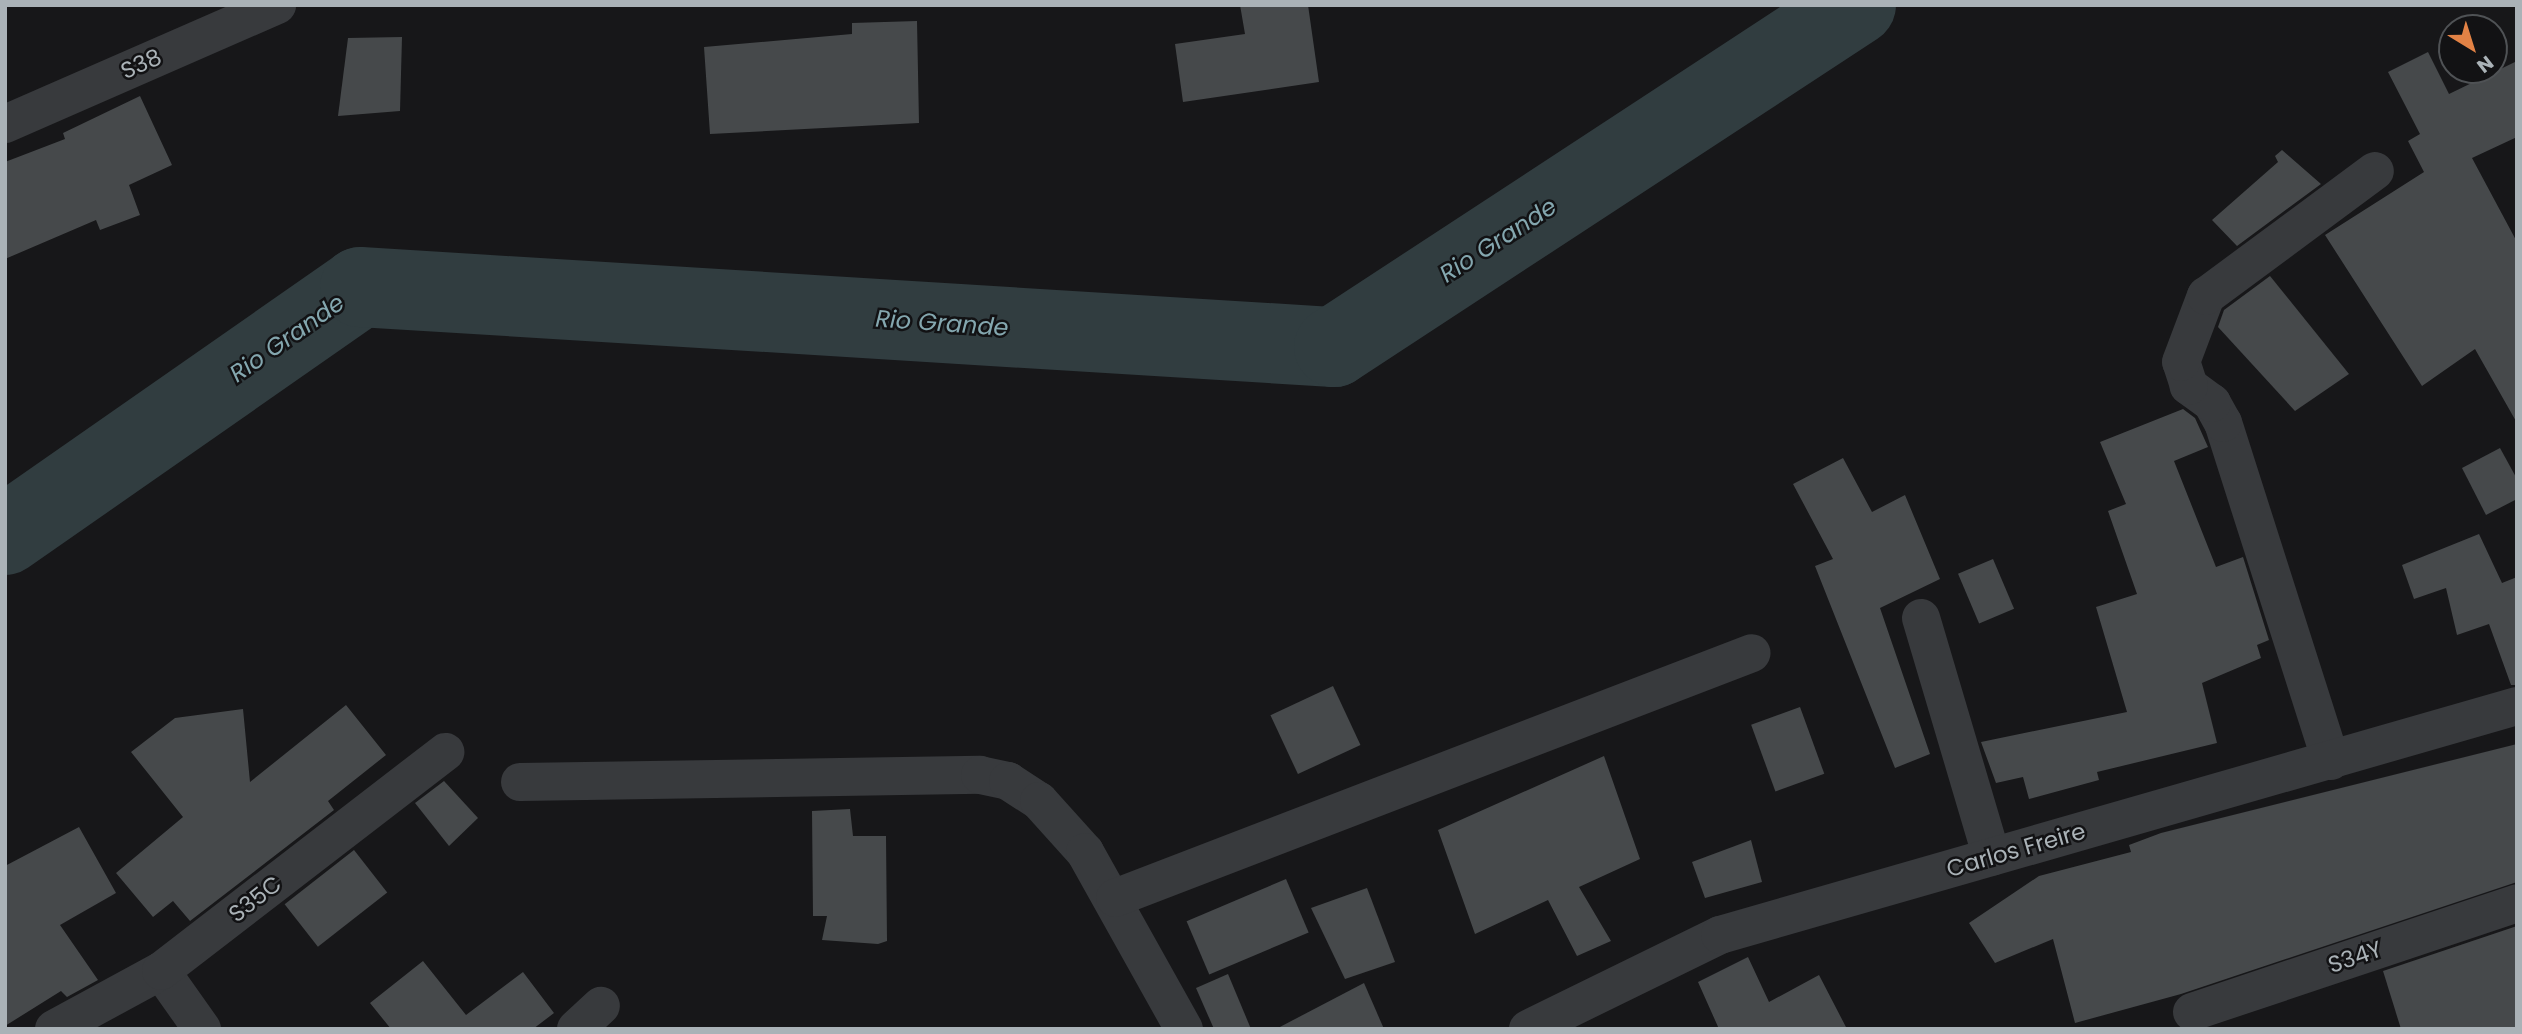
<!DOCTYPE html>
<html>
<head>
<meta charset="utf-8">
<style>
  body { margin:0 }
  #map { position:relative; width:2522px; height:1034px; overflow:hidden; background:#171719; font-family:Poppins,sans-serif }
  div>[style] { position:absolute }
  .river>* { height:80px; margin:-40px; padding:0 40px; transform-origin:40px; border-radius:40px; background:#313d40 }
  .building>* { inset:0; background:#46494b; transform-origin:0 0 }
  .minor>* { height:38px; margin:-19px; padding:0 19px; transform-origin:19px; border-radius:19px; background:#383a3d }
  span { translate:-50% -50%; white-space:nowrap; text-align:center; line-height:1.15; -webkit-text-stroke:5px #121214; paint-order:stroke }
  .street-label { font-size:23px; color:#aab2b7 }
  .water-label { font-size:24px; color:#84a7af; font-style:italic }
  .frame { position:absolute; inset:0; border:7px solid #aab2b7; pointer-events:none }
  .north { position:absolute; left:2438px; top:14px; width:70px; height:70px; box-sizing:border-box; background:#121214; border:2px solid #4f5255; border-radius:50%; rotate:142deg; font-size:19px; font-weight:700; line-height:28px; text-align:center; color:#aab2b7 }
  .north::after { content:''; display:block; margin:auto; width:24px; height:32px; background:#e28245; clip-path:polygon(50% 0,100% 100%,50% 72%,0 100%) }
</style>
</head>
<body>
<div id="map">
  <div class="river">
    <i style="left:5px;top:535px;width:433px;rotate:-34.9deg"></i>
    <i style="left:360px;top:287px;width:976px;rotate:3.53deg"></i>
    <i style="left:1334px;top:347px;width:624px;rotate:-33.23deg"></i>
  </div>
  <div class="building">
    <i style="clip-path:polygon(1240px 5px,1308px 5px,1319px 82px,1183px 102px,1175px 44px,1245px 34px)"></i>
    <i style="clip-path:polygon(917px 21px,919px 123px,710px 134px,704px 47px,852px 34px,852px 23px)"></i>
    <i style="clip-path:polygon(402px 37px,400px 111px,338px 116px,348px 38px)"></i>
    <i style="clip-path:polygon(2428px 52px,2449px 94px,2517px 61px,2517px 137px,2472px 158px,2517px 242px,2517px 423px,2475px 349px,2422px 386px,2325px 235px,2424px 172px,2408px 141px,2420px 134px,2388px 72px)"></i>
    <i style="clip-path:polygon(140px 96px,172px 165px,129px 185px,140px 215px,100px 230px,96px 220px,5px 259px,5px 162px,65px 139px,63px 133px)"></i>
    <i style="clip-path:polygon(2282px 150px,2321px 184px,2237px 246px,2212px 220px,2278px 162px,2275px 156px)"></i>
    <i style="clip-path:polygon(2270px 276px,2349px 374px,2295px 411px,2218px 327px,2224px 310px)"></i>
    <i style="clip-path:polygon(2183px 409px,2195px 418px,2208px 447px,2174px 461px,2216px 567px,2243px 557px,2269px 640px,2257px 645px,2261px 658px,2202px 683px,2217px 743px,2097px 772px,2099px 780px,2029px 799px,2023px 777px,1996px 783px,1981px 742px,2127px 712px,2096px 607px,2137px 594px,2108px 511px,2126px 504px,2100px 442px)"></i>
    <i style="clip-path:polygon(2500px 448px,2517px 479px,2517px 499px,2486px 515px,2462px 468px)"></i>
    <i style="clip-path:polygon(1843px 458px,1872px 512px,1905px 495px,1940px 579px,1880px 608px,1930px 754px,1895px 768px,1815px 566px,1833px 559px,1793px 484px)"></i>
    <i style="clip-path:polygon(2479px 534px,2502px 583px,2517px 577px,2517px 685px,2511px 685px,2489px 624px,2457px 635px,2446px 588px,2414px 599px,2402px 565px)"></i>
    <i style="left:1993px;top:559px;width:54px;height:38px;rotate:67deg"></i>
    <i style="left:1333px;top:686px;width:65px;height:69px;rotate:65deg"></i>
    <i style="clip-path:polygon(346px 705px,386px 755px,328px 801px,334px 810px,190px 921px,173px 901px,153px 917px,116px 873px,183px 817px,131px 752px,175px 718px,243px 709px,250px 782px)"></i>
    <i style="left:1800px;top:707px;width:71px;height:52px;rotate:70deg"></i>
    <i style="clip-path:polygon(2517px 744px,2517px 882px,2181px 994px,2075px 1023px,2053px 939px,1995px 963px,1969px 923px,2039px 876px,2131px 852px,2129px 845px,2161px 833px)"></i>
    <i style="clip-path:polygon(1604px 756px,1640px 859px,1579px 887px,1611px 941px,1577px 956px,1548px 900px,1475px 934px,1438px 830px)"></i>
    <i style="clip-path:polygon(444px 781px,478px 818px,449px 846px,415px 803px)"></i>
    <i style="clip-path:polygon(850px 809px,853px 836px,886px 836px,887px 941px,878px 944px,822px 940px,827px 916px,813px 916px,812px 811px)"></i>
    <i style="clip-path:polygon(79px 827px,116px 893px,60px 925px,98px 980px,67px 997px,61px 991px,5px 1026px,5px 866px)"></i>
    <i style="clip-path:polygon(1751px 840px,1762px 882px,1705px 898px,1692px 862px)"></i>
    <i style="left:354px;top:850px;width:54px;height:88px;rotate:52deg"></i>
    <i style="left:1286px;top:879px;width:58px;height:108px;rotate:67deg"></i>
    <i style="clip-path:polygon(1367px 888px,1395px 962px,1345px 979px,1311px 908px)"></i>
    <i style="clip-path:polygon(2517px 926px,2517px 1029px,2401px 1029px,2383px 971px)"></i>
    <i style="clip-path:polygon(1748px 957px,1769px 1002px,1819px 975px,1847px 1029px,1719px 1029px,1698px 982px)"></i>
    <i style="clip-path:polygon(423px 961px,466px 1015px,523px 972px,554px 1013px,533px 1029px,391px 1029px,370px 1003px)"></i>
    <i style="clip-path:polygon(1228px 974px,1251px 1029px,1214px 1029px,1196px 988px)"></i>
    <i style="clip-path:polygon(1364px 983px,1384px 1029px,1276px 1029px)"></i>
  </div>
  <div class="minor">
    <i style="left:5px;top:124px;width:297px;rotate:-23.6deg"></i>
    <i style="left:1921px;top:618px;width:249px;rotate:73.5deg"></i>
    <i style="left:2331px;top:761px;width:355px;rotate:-107.7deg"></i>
    <i style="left:2223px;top:423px;width:23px;rotate:-119deg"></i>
    <i style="left:2212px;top:403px;width:29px;rotate:-144deg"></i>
    <i style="left:2189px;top:386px;width:25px;rotate:-108deg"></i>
    <i style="left:2181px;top:362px;width:71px;rotate:-69.3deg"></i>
    <i style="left:2206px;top:296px;width:210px;rotate:-36.5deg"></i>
    <i style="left:520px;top:782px;width:460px;rotate:-0.9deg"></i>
    <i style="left:980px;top:775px;width:29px;rotate:12deg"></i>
    <i style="left:1008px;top:781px;width:37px;rotate:33deg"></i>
    <i style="left:1039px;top:801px;width:69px;rotate:48deg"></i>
    <i style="left:1085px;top:852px;width:203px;rotate:60.8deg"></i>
    <i style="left:1115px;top:898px;width:682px;rotate:-21.04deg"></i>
    <i style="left:161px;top:971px;width:71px;rotate:54.7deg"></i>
    <i style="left:2192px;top:1012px;width:343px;rotate:-18.5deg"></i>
    <i style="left:54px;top:1029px;width:122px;rotate:-28.5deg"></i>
    <i style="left:161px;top:971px;width:359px;rotate:-37.6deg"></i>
    <i style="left:576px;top:1029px;width:34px;rotate:-43deg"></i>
    <i style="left:1528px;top:1029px;width:214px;rotate:-26.1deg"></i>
    <i style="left:1720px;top:935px;width:829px;rotate:-16.03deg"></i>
  </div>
  <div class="street-label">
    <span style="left:141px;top:64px;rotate:-24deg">S38</span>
    <span style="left:2016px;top:850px;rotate:-16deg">Carlos Freire</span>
    <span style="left:255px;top:899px;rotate:-38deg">S35C</span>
    <span style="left:2355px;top:957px;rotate:-19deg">S34Y</span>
  </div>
  <div class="water-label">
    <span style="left:1498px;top:240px;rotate:-33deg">Rio Grande</span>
    <span style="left:942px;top:323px;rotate:4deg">Rio Grande</span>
    <span style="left:287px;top:338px;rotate:-35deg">Rio Grande</span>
  </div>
  <div class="frame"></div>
  <div class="north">N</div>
</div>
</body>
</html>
